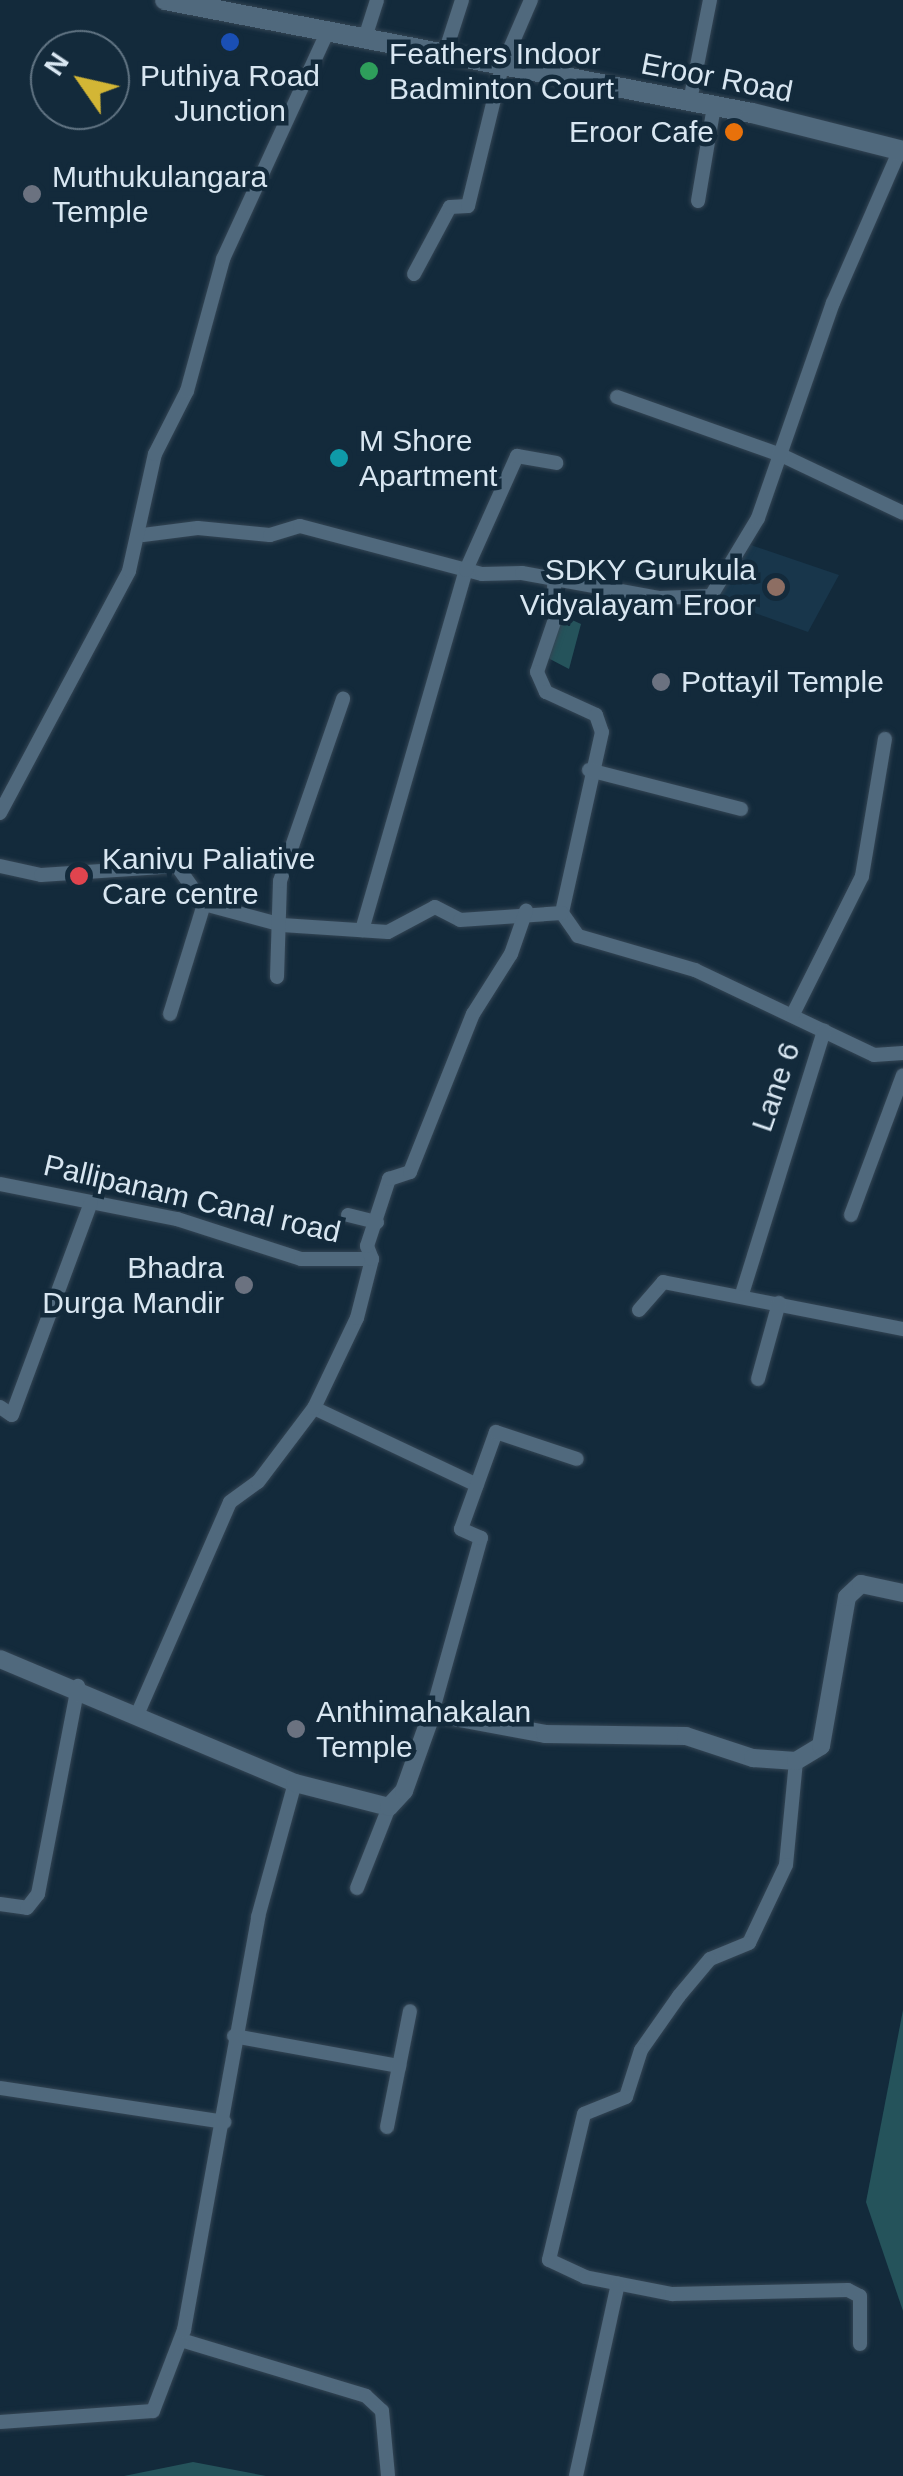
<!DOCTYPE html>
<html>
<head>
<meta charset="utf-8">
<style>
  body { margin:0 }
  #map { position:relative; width:903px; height:2476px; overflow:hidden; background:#132a3b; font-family:Helvetica,sans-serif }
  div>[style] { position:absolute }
  .built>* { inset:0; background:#18364b }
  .water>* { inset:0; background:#25535b }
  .roads { filter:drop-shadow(0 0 2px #344554) drop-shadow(0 0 2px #344554) }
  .minor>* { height:14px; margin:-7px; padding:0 7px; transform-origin:7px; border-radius:7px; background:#50697d }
  .tertiary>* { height:18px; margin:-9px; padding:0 9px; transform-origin:9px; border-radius:9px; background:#50697d }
  .secondary>* { height:20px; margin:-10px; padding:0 10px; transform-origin:10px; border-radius:10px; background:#50697d }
  .dots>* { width:28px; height:28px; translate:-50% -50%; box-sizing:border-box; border:5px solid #132a3b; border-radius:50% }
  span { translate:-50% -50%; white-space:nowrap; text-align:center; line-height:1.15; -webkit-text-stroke:9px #132a3b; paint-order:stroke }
  .poi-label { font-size:30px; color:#d8e6f1 }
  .left { translate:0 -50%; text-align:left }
  .right { translate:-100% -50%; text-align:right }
  .street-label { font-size:30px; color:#d8e6f1 }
  .north { position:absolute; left:30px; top:30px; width:100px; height:100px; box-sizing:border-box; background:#132a3b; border:2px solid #627584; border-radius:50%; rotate:304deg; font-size:28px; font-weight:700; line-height:40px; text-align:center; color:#d8e6f1 }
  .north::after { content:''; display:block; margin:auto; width:35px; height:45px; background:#d3b635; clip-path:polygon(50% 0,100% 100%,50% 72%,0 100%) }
</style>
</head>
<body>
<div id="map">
  <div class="built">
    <i style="clip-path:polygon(745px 543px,839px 575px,808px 632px,713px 598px)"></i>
  </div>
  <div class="water">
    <i style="clip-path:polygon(561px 615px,581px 624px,569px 669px,548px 658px)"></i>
    <i style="clip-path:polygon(903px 2010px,903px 2311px,866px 2202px)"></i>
    <i style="clip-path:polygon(193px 2462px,266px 2476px,124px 2476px)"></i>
  </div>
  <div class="roads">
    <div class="minor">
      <i style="left:364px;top:41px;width:43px;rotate:-72.4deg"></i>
      <i style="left:444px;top:56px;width:59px;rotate:-72.2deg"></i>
      <i style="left:690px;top:101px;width:103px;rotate:-78.8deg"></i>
      <i style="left:698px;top:201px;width:96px;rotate:-80.4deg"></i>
      <i style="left:414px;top:274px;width:76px;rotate:-61.8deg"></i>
      <i style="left:450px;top:207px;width:18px;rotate:-3deg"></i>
      <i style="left:468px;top:206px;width:143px;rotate:-76.3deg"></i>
      <i style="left:502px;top:67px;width:73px;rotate:-66.6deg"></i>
      <i style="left:617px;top:397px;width:174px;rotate:19.5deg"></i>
      <i style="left:781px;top:455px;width:135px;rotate:25.4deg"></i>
      <i style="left:143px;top:535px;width:55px;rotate:-7.3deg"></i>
      <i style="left:198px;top:528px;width:72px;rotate:5.6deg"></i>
      <i style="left:270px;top:535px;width:31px;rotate:-17deg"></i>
      <i style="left:300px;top:526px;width:188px;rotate:14.8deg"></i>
      <i style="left:482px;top:574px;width:40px;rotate:-1.4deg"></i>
      <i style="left:522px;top:573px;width:139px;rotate:10.3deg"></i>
      <i style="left:659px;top:598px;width:52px;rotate:-2.2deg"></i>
      <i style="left:711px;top:596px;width:91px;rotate:-58.9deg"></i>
      <i style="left:758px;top:518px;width:228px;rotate:-70.8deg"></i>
      <i style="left:833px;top:303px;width:167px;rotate:-66.4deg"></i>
      <i style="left:554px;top:580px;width:39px;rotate:89deg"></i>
      <i style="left:555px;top:619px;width:56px;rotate:108.8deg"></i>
      <i style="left:537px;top:672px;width:22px;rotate:66deg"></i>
      <i style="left:546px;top:692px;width:55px;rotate:24.7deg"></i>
      <i style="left:596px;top:715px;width:18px;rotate:71deg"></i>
      <i style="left:602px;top:732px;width:185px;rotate:102.5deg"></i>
      <i style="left:562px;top:913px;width:28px;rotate:55deg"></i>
      <i style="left:578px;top:936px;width:122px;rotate:16.2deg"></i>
      <i style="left:695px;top:970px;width:198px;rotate:25.4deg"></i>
      <i style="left:874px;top:1055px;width:29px;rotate:-4deg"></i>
      <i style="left:589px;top:770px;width:157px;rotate:14.4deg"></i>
      <i style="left:0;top:813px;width:274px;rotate:-61.9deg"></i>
      <i style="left:129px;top:571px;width:120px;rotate:-77.5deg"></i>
      <i style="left:155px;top:454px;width:71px;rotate:-63.1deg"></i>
      <i style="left:187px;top:391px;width:137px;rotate:-74.7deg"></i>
      <i style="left:223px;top:259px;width:249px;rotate:-65.3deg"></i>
      <i style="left:0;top:866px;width:42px;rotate:12.4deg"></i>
      <i style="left:41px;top:875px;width:136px;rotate:-3.8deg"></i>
      <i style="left:177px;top:866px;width:47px;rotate:54.6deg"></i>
      <i style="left:204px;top:904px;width:81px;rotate:15.1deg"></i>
      <i style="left:282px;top:925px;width:106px;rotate:3.8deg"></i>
      <i style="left:388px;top:932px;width:53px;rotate:-28deg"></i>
      <i style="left:435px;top:907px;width:28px;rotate:27deg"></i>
      <i style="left:460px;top:920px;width:102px;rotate:-3.9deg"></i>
      <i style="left:362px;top:930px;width:375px;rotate:-73.9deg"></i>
      <i style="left:466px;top:570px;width:125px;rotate:-65.9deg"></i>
      <i style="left:517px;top:456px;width:40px;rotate:10deg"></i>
      <i style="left:277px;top:977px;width:96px;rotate:-88.2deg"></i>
      <i style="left:280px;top:881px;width:193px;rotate:-70.9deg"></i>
      <i style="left:170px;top:1014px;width:115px;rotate:-72.8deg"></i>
      <i style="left:793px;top:1014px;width:154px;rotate:-63.4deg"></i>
      <i style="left:862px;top:876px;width:139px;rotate:-80.5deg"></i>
      <i style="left:0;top:1184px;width:180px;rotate:11.2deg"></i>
      <i style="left:177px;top:1219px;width:130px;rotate:17.9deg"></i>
      <i style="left:301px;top:1259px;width:71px"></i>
      <i style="left:348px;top:1215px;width:30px;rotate:14deg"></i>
      <i style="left:851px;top:1215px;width:149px;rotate:-69.6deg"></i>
      <i style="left:742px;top:1294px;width:276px;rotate:-72.7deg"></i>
      <i style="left:639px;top:1310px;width:37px;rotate:-49deg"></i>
      <i style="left:663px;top:1282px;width:245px;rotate:11.1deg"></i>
      <i style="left:758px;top:1379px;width:79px;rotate:-74.6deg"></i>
      <i style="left:0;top:1407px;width:14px;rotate:34deg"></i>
      <i style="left:12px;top:1415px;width:226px;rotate:-69.6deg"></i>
      <i style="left:314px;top:1408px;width:180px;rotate:25.3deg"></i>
      <i style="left:432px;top:1713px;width:182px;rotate:-74.4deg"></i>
      <i style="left:481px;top:1538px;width:22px;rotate:-156deg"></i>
      <i style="left:461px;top:1529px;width:103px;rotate:-70.2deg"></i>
      <i style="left:496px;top:1432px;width:85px;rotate:18.4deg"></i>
      <i style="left:137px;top:1715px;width:232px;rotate:-66.4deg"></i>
      <i style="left:230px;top:1502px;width:34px;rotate:-36deg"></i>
      <i style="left:258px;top:1482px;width:93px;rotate:-52.9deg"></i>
      <i style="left:314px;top:1408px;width:100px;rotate:-64.5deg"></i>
      <i style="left:357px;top:1318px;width:61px;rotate:-75.7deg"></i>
      <i style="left:372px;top:1259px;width:14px;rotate:-111deg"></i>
      <i style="left:367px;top:1246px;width:71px;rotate:-71.8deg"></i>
      <i style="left:389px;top:1179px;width:22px;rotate:-18deg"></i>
      <i style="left:410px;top:1172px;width:170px;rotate:-68.3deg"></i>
      <i style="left:473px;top:1014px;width:71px;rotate:-57.7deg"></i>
      <i style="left:511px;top:954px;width:46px;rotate:-70.8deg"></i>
      <i style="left:796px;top:1761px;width:104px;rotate:95.5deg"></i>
      <i style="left:786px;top:1865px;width:86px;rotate:115.4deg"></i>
      <i style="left:749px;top:1943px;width:42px;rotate:157.7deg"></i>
      <i style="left:710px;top:1959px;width:48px;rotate:130deg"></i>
      <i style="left:679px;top:1996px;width:66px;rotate:125.1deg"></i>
      <i style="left:641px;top:2050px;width:49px;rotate:107.7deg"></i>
      <i style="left:626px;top:2097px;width:45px;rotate:158deg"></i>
      <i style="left:584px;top:2114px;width:150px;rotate:103.5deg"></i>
      <i style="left:549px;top:2260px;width:40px;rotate:25deg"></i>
      <i style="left:585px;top:2277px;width:89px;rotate:11.1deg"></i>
      <i style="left:672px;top:2294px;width:176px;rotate:-1.3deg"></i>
      <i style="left:848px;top:2290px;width:13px;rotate:27deg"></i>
      <i style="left:860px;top:2296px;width:48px;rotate:90deg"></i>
      <i style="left:357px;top:1888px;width:87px;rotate:-68.4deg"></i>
      <i style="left:0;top:1904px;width:27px;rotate:8deg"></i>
      <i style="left:27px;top:1908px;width:18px;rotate:-52deg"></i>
      <i style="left:38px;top:1894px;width:212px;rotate:-79.1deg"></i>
      <i style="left:234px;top:2036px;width:168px;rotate:10.3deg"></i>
      <i style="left:0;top:2088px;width:227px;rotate:8.6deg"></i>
      <i style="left:387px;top:2127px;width:118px;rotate:-78.8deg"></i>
      <i style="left:181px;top:2340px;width:193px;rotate:16.8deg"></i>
      <i style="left:366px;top:2396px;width:22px;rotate:43deg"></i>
      <i style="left:382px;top:2411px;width:65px;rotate:84.7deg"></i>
      <i style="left:0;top:2422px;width:153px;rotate:-4.1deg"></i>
      <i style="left:153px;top:2411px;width:87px;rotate:-69.1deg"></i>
      <i style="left:184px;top:2330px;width:420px;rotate:-79.8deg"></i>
      <i style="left:258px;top:1917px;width:139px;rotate:-74.6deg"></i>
      <i style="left:576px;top:2476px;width:197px;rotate:-77.7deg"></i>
    </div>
    <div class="tertiary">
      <i style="left:0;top:1659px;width:320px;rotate:22.8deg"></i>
      <i style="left:295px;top:1783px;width:97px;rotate:14.3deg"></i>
      <i style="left:389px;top:1807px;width:22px;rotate:-47deg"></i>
      <i style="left:404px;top:1791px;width:83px;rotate:-70.3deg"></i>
      <i style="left:432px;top:1713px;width:115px;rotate:10.5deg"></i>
      <i style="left:545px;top:1734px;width:141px;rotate:0.8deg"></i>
      <i style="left:686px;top:1736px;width:71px;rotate:18.2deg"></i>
      <i style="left:753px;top:1758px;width:43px;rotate:4deg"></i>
      <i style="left:796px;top:1761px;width:29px;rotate:-31deg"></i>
      <i style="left:821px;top:1746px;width:151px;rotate:-80.1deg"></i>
      <i style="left:847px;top:1597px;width:19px;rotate:-43deg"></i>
      <i style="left:861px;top:1584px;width:43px;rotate:12.1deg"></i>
    </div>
    <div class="secondary">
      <i style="left:165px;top:0;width:598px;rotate:10.9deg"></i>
      <i style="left:752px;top:113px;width:156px;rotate:14.1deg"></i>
    </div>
  </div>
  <div class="dots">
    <i style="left:230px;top:42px;background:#1a4fb4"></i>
    <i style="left:369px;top:71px;background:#2e9e5b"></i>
    <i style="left:734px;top:132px;background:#e8710a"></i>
    <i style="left:32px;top:194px;background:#6b7280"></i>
    <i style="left:339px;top:458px;background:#0f9aa8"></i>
    <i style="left:776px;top:587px;background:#8d6e63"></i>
    <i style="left:661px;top:682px;background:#6b7280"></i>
    <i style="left:79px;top:876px;background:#e0444e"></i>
    <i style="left:244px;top:1285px;background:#6b7280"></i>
    <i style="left:296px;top:1729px;background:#6b7280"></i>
  </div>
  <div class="poi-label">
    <span class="left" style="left:389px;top:71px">Feathers Indoor<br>Badminton Court</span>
    <span style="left:230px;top:93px">Puthiya Road<br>Junction</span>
    <span class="right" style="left:714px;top:132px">Eroor Cafe</span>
    <span class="left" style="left:52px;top:194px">Muthukulangara<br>Temple</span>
    <span class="left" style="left:359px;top:458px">M Shore<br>Apartment</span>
    <span class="right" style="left:756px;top:587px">SDKY Gurukula<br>Vidyalayam Eroor</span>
    <span class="left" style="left:681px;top:682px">Pottayil Temple</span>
    <span class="left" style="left:102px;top:876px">Kanivu Paliative<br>Care centre</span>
    <span class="right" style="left:224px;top:1285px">Bhadra<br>Durga Mandir</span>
    <span class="left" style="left:316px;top:1729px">Anthimahakalan<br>Temple</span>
  </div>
  <div class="street-label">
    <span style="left:717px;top:78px;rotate:11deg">Eroor Road</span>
    <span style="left:776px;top:1087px;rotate:-71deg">Lane 6</span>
    <span style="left:192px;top:1199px;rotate:13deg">Pallipanam Canal road</span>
  </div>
  <div class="north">N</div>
</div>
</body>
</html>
